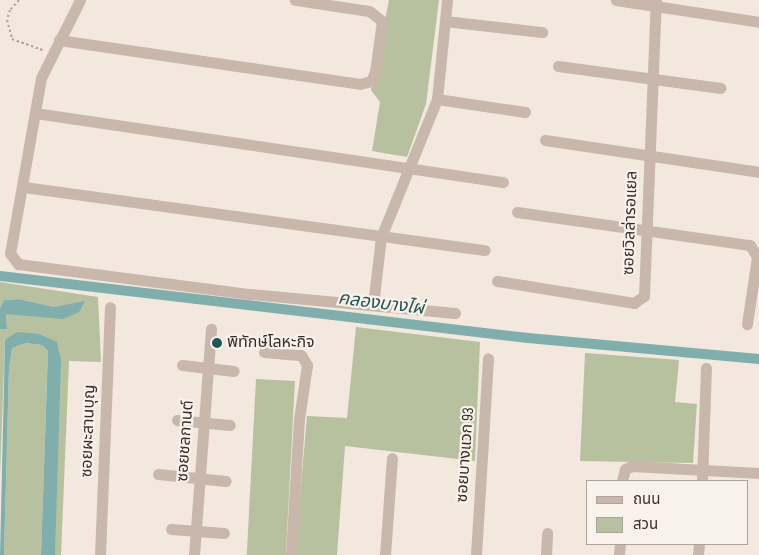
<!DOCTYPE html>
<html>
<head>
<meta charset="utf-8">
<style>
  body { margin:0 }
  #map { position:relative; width:759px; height:555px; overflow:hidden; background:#f2e8de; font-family:"Sofia Sans Condensed","Noto Sans Thai",sans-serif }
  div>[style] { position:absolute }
  .green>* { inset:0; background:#b7c09f; transform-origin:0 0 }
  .water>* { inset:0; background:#7faead }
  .canal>* { height:10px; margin:-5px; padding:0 5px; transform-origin:5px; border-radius:5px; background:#7faead }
  .path>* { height:2px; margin-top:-1px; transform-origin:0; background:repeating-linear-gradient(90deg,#b5a195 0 2.5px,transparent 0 5px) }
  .minor>* { height:11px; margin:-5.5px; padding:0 5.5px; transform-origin:5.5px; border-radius:5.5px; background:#c9b7ab }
  .dots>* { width:14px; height:14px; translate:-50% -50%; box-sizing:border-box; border:2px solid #f9f2eb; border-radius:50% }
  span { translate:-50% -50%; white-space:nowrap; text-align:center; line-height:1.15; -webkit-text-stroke:4.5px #f9f2eb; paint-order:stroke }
  .street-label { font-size:16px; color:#372d2a }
  .poi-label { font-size:16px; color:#372d2a }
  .left { translate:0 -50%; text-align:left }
  .water-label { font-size:18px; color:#215757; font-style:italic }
  .legend { position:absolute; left:586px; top:480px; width:162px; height:65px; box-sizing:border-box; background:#f9f2eb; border:1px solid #aba39e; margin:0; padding:6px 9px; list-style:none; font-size:15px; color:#372d2a }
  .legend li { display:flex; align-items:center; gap:10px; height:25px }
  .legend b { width:25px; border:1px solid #aba39e }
</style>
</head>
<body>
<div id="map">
  <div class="green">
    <i style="clip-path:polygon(389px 0,439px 0,426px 104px,407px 157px,372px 151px,380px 102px,371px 90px)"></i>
    <i style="clip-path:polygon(0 282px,98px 297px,101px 362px,69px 361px,61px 555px,55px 555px,57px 342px,5px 340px,0 478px,0 329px,7px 328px,6px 314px,23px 314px,85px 302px,54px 307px,19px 299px,4px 300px,0 308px)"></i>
    <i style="clip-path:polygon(356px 327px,480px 342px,475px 461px,345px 446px,337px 555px,295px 555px,307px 416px,347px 418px)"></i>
    <i style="clip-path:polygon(24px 343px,42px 345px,48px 351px,41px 555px,4px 555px,9px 368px,12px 348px)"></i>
    <i style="clip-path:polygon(585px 353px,679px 360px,675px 402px,697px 404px,693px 463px,580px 461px)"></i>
    <i style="left:256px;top:379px;width:39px;height:177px;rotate:3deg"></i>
  </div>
  <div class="water">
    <i style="clip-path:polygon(19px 299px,54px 307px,85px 301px,79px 312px,63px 319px,6px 314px,7px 329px,0 329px,0 308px,4px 300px)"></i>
    <i style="clip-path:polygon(17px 332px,39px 334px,57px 342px,61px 360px,55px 555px,41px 555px,48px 351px,42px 345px,25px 343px,12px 348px,9px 368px,4px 555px,0 555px,5px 340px)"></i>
  </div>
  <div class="canal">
    <i style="left:0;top:276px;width:532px;rotate:6.7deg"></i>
    <i style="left:528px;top:338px;width:232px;rotate:5.2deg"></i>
  </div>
  <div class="path">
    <i style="left:19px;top:0;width:13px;rotate:132deg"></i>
    <i style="left:10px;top:10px;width:10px;rotate:107deg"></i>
    <i style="left:7px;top:20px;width:20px;rotate:75deg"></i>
    <i style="left:12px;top:39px;width:33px;rotate:20deg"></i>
  </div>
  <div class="minor">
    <i style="left:80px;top:0;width:87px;rotate:116.6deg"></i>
    <i style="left:41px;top:78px;width:178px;rotate:100deg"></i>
    <i style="left:10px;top:253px;width:14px;rotate:54deg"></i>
    <i style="left:18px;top:264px;width:234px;rotate:7.4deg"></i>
    <i style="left:250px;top:294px;width:206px;rotate:5.3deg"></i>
    <i style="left:616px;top:0;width:145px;rotate:8.7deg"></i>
    <i style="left:445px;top:21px;width:98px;rotate:6.5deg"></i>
    <i style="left:59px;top:40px;width:304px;rotate:8.3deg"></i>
    <i style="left:360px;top:84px;width:11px;rotate:-15deg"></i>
    <i style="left:371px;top:81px;width:10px;rotate:-66deg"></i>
    <i style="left:375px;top:72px;width:51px;rotate:-82.2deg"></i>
    <i style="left:382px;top:21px;width:16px;rotate:-142deg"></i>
    <i style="left:369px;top:11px;width:75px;rotate:-171.5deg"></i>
    <i style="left:558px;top:66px;width:164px;rotate:7.7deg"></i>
    <i style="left:437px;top:99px;width:89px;rotate:8.4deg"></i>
    <i style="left:35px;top:113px;width:473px;rotate:8.4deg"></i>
    <i style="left:545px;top:140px;width:216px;rotate:8.5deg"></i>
    <i style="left:24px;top:187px;width:465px;rotate:7.8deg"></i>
    <i style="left:517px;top:212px;width:235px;rotate:8.1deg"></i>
    <i style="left:750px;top:245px;width:14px;rotate:60deg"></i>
    <i style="left:757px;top:257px;width:68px;rotate:98.5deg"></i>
    <i style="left:497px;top:281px;width:139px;rotate:9.1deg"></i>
    <i style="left:634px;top:303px;width:12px;rotate:-35deg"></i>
    <i style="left:644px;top:296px;width:296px;rotate:-87.7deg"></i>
    <i style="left:373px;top:305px;width:68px;rotate:-83.3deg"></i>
    <i style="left:381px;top:237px;width:149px;rotate:-67.9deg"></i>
    <i style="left:437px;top:99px;width:100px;rotate:-84.2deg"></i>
    <i style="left:264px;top:352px;width:37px;rotate:5deg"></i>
    <i style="left:301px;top:355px;width:12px;rotate:59deg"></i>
    <i style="left:307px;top:365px;width:55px;rotate:98.4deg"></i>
    <i style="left:299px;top:419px;width:136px;rotate:93.4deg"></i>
    <i style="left:182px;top:365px;width:52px;rotate:6.6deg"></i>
    <i style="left:177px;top:420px;width:53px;rotate:5.4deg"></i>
    <i style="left:158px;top:474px;width:68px;rotate:5.9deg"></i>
    <i style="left:622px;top:481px;width:12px;rotate:-76deg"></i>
    <i style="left:625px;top:469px;width:8px;rotate:-23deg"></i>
    <i style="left:632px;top:466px;width:127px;rotate:3.2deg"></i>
    <i style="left:702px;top:481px;width:113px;rotate:-88deg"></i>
    <i style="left:171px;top:529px;width:53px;rotate:4.3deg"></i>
    <i style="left:100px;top:555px;width:248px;rotate:-87.7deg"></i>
    <i style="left:194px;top:555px;width:227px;rotate:-85.7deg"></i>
    <i style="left:385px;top:555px;width:97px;rotate:-85.9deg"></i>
    <i style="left:476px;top:555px;width:197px;rotate:-86.5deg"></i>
    <i style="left:546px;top:555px;width:22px;rotate:-87deg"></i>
    <i style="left:619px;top:555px;width:11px;rotate:-85deg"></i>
    <i style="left:698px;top:555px;width:11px;rotate:-85deg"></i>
  </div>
  <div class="dots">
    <i style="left:217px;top:343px;background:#215757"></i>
  </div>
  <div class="street-label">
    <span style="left:631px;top:223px;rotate:-88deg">ซอยวิลล่ารอแยล</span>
    <span style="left:89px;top:431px;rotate:-88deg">ซอยผะสานบุญ</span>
    <span style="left:186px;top:441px;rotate:-86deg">ซอยชลกานต์</span>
    <span style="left:466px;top:455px;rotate:-86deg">ซอยบางแวก 93</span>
  </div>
  <div class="poi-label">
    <span class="left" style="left:227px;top:343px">พิทักษ์โลหะกิจ</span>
  </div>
  <div class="water-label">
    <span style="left:381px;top:304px;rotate:7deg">คลองบางไผ่</span>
  </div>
  <ul class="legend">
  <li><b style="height:6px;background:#c9b7ab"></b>ถนน</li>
  <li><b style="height:14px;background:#b7c09f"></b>สวน</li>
  </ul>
</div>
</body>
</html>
